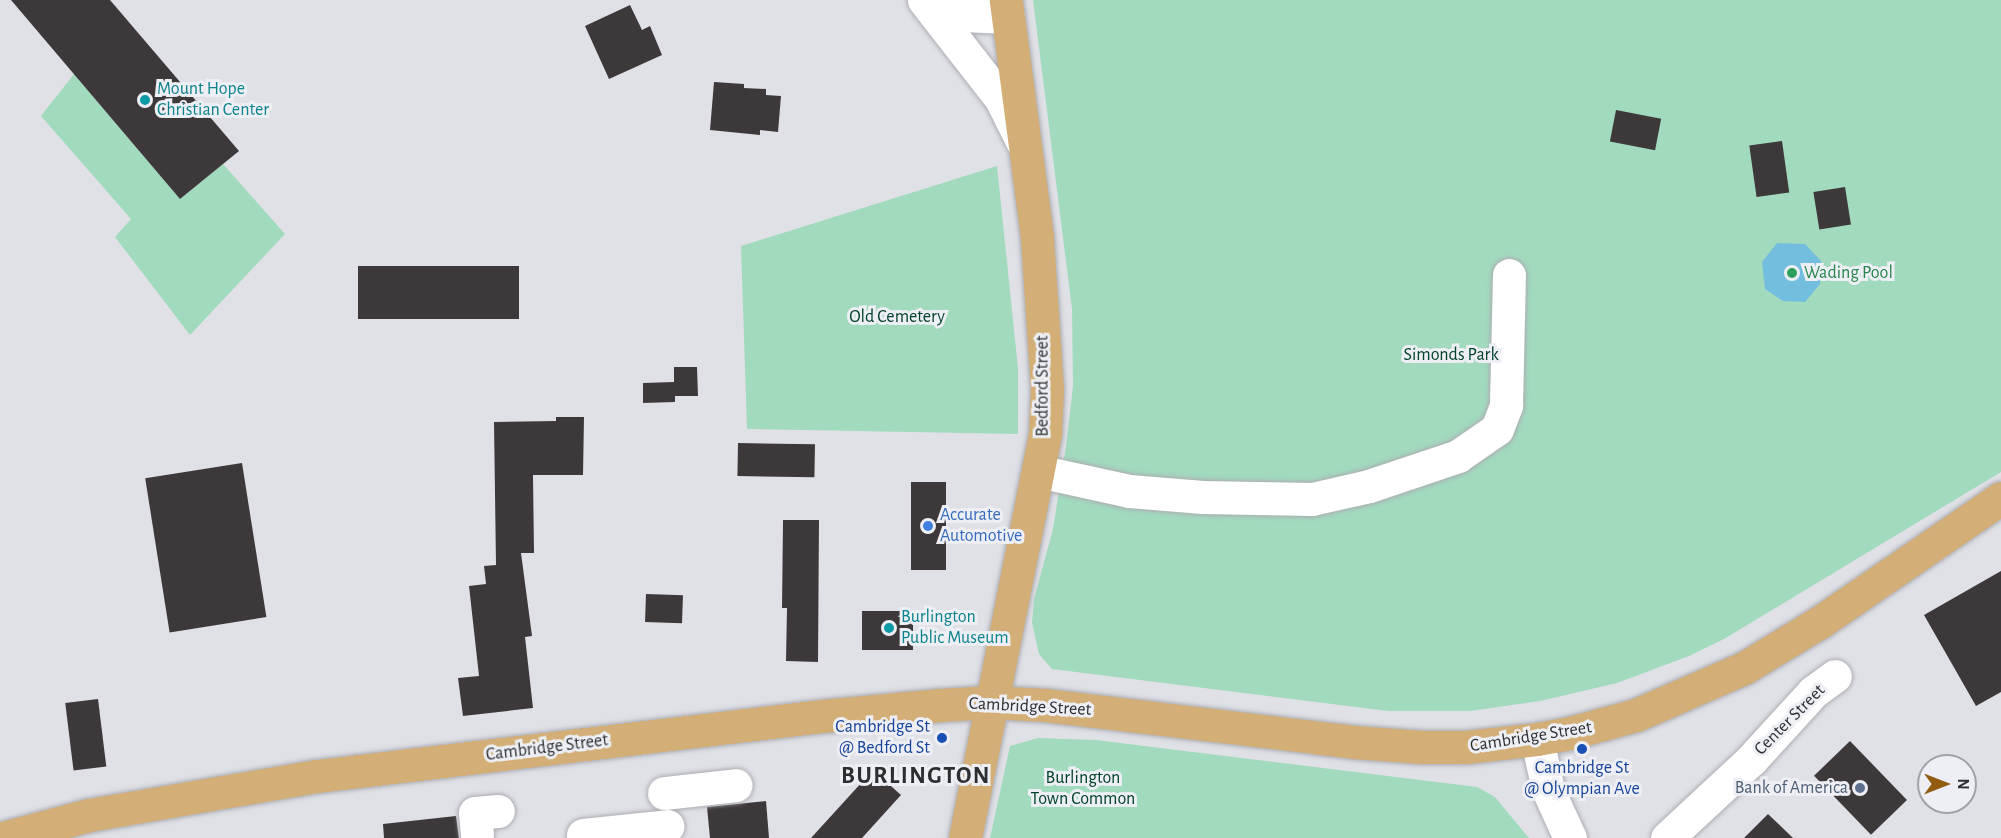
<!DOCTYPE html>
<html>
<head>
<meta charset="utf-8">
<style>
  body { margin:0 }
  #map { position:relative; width:2001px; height:838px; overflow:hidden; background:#e0e1e7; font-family:"Alegreya Sans",sans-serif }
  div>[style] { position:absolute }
  .green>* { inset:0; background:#a2dabe }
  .water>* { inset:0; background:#73bdde }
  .building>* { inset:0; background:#3d383a; transform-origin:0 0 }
  .roads { filter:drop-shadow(0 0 2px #acadb2) drop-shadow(0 0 2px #acadb2) }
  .minor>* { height:33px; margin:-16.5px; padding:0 16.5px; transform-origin:16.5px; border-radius:16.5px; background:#fff }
  .major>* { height:33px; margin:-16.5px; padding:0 16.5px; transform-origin:16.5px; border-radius:16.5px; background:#d3af77 }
  .dots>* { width:16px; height:16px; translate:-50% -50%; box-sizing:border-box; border:3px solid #edeff4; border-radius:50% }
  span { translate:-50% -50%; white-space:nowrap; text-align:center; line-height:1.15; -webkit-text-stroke:6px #edeff4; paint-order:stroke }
  .culture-label { font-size:18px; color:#0d838f }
  .left { translate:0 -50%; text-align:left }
  .leisure-label { font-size:18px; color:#27864d }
  .park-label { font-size:18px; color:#02412b }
  .street-label { font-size:18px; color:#2d2e30 }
  .shop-label { font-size:18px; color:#366cbe }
  .transit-label { font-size:18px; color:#164399 }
  .right { translate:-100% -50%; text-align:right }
  .service-label { font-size:18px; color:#4e5e75 }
  .district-label { font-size:24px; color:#2d2e30; font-weight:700; letter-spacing:1.5px }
  .north { position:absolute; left:1917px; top:754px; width:60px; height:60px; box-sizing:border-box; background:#edeff4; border:2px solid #a0a2a6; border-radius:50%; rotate:90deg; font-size:16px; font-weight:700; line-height:24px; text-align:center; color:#2d2e30 }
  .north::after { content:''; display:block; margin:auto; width:21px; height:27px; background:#935c13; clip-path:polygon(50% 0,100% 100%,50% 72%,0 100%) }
</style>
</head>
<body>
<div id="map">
  <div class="green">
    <i style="clip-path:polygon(1033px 0,2001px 0,2001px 472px,1724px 639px,1689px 656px,1617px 683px,1540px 701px,1470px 711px,1388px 711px,1052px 669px,1039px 654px,1032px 623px,1034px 599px,1053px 529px,1066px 446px,1073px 386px,1072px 309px)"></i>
    <i style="clip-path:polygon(74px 74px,180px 199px,223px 164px,285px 234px,190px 335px,115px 237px,131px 219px,41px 116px)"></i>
    <i style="clip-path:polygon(997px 166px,1018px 368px,1018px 434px,747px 429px,741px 246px)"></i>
    <i style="clip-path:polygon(1038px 738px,1096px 740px,1477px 787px,1495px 797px,1529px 838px,990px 838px,1010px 746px)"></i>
  </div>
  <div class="water">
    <i style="clip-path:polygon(1777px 243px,1805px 244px,1821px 261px,1820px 284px,1805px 302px,1783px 301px,1765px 289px,1762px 262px)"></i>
  </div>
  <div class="building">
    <i style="clip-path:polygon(11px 0,110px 0,239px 151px,180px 199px)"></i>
    <i style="clip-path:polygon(630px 5px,642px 30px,650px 26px,662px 55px,609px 79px,585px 26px)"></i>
    <i style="clip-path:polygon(714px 82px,744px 84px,744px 88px,766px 89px,766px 95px,781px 96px,778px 132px,760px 130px,760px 135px,710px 130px)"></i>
    <i style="left:1616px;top:110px;width:46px;height:32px;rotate:11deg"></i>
    <i style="left:1782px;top:141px;width:52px;height:33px;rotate:82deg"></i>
    <i style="left:1845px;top:187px;width:38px;height:32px;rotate:81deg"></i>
    <i style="left:519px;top:266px;width:53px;height:161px;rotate:90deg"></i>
    <i style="clip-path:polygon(674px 367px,697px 367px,698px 396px,675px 396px,675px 402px,643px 403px,643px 383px,674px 382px)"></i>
    <i style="clip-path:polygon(556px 417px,584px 417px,583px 475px,533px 475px,534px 553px,521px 553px,532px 636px,525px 637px,533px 708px,463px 716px,458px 678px,479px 676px,469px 586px,486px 584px,484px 566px,496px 565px,494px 422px,556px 421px)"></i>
    <i style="left:738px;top:443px;width:77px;height:33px;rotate:1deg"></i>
    <i style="left:242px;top:463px;width:156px;height:98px;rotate:81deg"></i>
    <i style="left:911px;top:482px;width:35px;height:88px"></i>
    <i style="clip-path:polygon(783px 520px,819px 520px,818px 662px,786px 661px,787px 608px,782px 608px)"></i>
    <i style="clip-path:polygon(2001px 571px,2001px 692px,1976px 706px,1924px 615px)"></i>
    <i style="left:646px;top:594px;width:37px;height:28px;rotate:2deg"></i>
    <i style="left:862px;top:611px;width:51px;height:39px"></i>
    <i style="left:98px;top:699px;width:68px;height:33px;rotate:83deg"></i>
    <i style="left:1850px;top:741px;width:82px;height:50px;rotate:46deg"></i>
    <i style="clip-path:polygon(873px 770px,901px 795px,862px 838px,811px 838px)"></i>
    <i style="clip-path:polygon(766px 801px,769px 838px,710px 838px,707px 807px)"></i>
    <i style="clip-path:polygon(1768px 814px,1793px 838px,1744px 838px)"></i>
    <i style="clip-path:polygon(456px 816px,459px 838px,384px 838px,383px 824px)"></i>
  </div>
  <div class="roads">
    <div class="minor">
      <i style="left:924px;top:0;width:125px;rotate:52.1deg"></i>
      <i style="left:1001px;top:99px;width:49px;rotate:63.4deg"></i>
      <i style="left:935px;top:0;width:31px;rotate:29deg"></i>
      <i style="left:962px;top:15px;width:46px;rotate:2.5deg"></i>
      <i style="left:1038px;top:471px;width:93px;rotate:12.4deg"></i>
      <i style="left:1129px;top:491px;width:74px;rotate:4.6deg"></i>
      <i style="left:1203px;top:497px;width:109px;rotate:1.1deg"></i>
      <i style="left:1312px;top:499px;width:58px;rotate:-12.8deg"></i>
      <i style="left:1369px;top:486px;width:94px;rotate:-18.6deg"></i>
      <i style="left:1458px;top:456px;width:47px;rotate:-34.7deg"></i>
      <i style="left:1497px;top:429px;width:26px;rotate:-69deg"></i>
      <i style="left:1506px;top:405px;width:130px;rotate:-88.7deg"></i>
      <i style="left:1537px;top:739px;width:52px;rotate:77.8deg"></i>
      <i style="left:1548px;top:790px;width:53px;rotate:65.4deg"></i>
      <i style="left:664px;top:793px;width:72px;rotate:-6.3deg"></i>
      <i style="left:477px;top:835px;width:22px;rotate:-95deg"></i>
      <i style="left:475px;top:813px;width:23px;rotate:-5deg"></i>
      <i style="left:583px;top:835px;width:85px;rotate:-6deg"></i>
      <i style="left:1667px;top:838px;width:115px;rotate:-42.9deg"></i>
      <i style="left:1751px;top:760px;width:92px;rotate:-47.6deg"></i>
      <i style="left:1813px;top:692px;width:27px;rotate:-36deg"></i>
    </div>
    <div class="major">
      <i style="left:3px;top:838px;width:89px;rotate:-15deg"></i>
      <i style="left:89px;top:815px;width:231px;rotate:-9.7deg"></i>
      <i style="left:317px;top:776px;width:509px;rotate:-6.78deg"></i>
      <i style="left:822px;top:716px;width:119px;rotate:-5.3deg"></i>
      <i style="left:940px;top:705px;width:51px;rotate:-3.4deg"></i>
      <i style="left:991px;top:702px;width:54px;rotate:3.2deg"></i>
      <i style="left:1045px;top:705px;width:311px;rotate:6.8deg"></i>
      <i style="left:1354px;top:742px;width:68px;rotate:4.2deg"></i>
      <i style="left:1422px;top:747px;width:44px"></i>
      <i style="left:1466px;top:747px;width:71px;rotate:-6.4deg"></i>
      <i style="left:1537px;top:739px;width:34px;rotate:-10deg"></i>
      <i style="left:1570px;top:733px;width:68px;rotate:-15.3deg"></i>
      <i style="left:1636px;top:715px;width:118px;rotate:-23.5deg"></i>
      <i style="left:1744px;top:668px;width:89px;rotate:-31.2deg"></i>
      <i style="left:1820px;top:622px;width:219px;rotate:-34.4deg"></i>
      <i style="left:965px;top:838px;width:413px;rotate:-78.8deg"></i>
      <i style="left:1045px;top:433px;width:44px;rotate:-87.4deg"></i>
      <i style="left:1047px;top:389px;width:152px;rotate:-93.8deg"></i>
      <i style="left:1037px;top:237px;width:239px;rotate:-97.5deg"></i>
    </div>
  </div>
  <div class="dots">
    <i style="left:145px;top:100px;background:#0f9aa8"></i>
    <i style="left:1792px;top:273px;background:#2e9e5b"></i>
    <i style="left:928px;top:526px;background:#3f7fe0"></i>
    <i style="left:889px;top:628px;background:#0f9aa8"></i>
    <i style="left:942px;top:738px;background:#1a4fb4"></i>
    <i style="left:1582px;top:749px;background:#1a4fb4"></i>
    <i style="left:1860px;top:788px;background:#5c6f8a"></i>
  </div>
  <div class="culture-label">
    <span class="left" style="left:157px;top:100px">Mount Hope<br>Christian Center</span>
    <span class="left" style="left:901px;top:628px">Burlington<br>Public Museum</span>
  </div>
  <div class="leisure-label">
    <span class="left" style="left:1804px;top:273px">Wading Pool</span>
  </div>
  <div class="park-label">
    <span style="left:897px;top:317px">Old Cemetery</span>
    <span style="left:1451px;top:355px">Simonds Park</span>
    <span style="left:1083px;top:789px">Burlington<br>Town Common</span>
  </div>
  <div class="street-label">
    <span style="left:1043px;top:386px;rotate:-90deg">Bedford Street</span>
    <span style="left:1030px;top:707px;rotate:3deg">Cambridge Street</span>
    <span style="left:1790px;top:720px;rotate:-45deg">Center Street</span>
    <span style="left:1531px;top:737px;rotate:-9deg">Cambridge Street</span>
    <span style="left:547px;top:748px;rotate:-7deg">Cambridge Street</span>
  </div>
  <div class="shop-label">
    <span class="left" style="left:940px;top:526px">Accurate<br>Automotive</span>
  </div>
  <div class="transit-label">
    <span class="right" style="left:930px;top:738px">Cambridge St<br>@ Bedford St</span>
    <span style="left:1582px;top:779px">Cambridge St<br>@ Olympian Ave</span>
  </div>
  <div class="service-label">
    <span class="right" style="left:1848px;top:788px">Bank of America</span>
  </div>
  <div class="district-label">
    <span style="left:916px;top:777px">BURLINGTON</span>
  </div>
  <div class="north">N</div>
</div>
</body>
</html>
